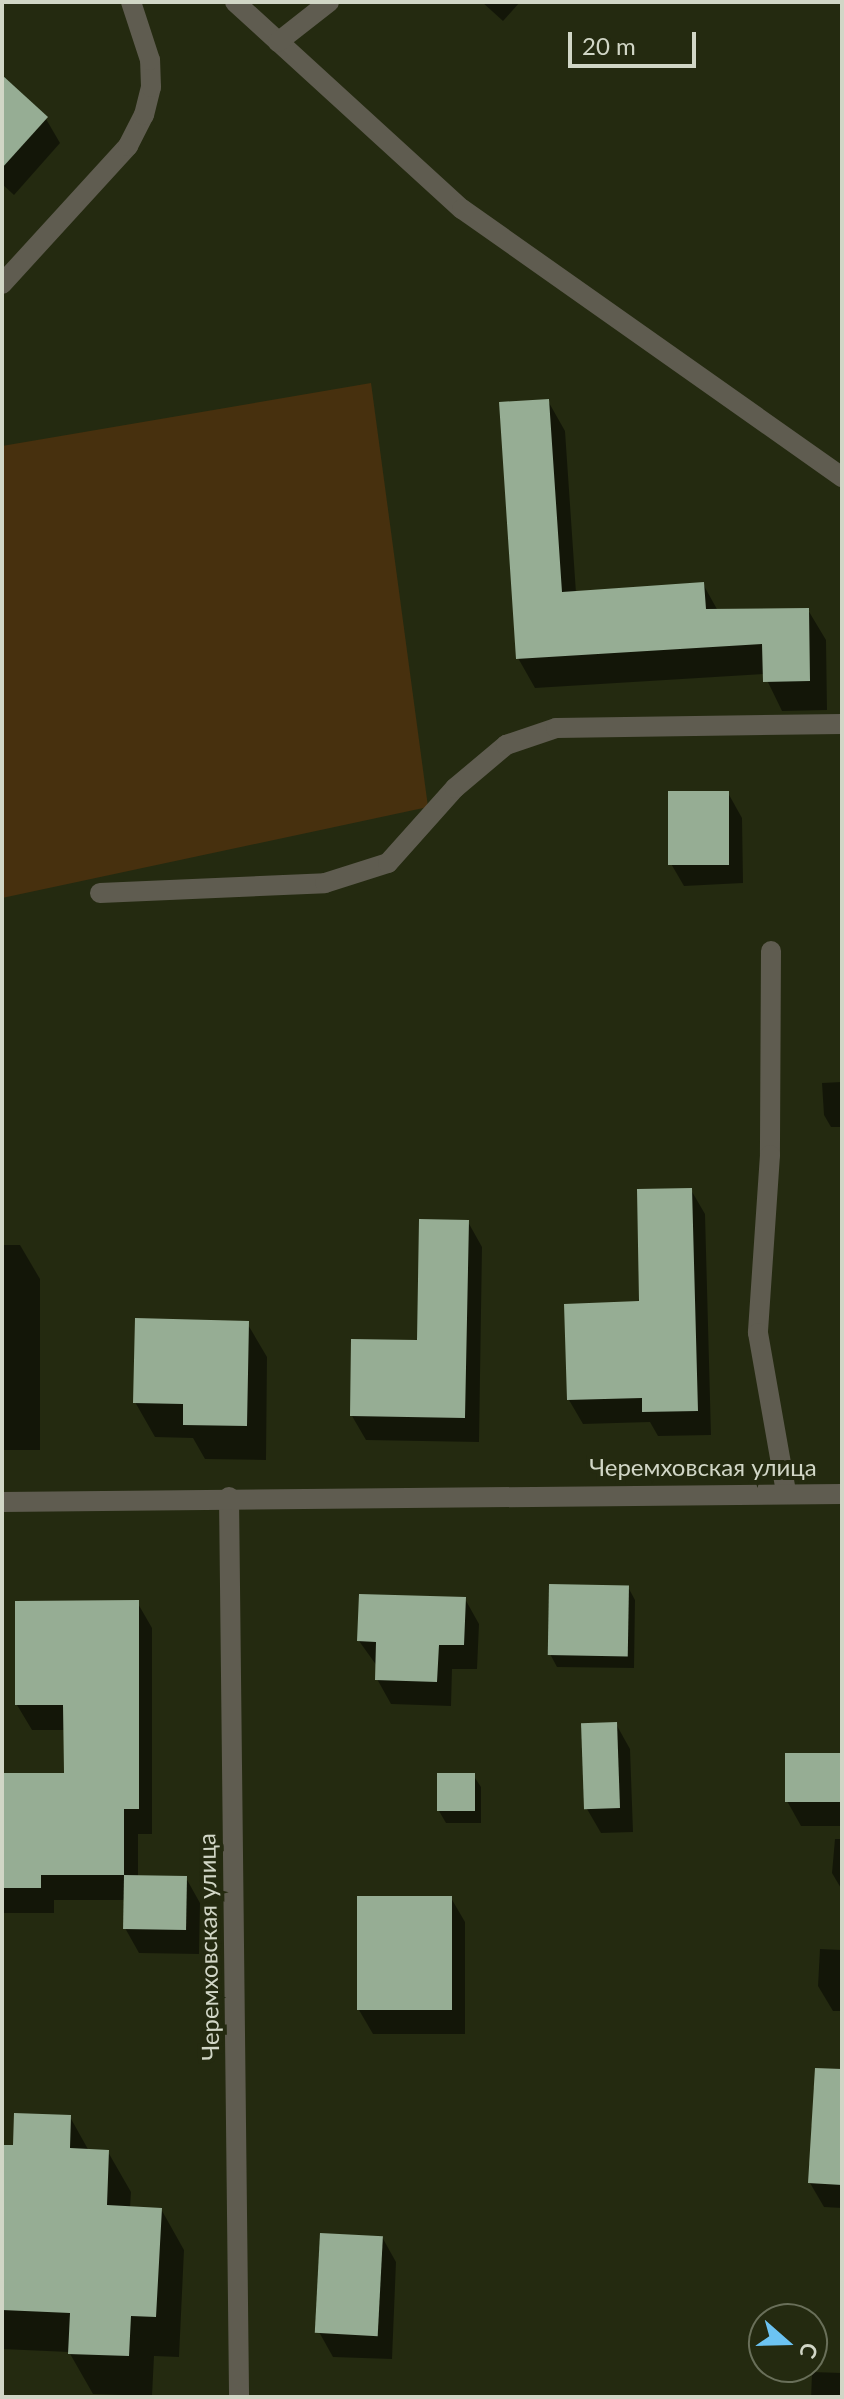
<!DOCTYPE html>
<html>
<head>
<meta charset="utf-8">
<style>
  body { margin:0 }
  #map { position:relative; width:844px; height:2399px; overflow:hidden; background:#242a10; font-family:Lato,sans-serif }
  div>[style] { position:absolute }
  .green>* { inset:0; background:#47300e }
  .shadow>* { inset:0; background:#0007; transform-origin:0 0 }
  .building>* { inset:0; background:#96ad94; transform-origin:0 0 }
  .service>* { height:20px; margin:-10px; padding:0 10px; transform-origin:10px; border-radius:10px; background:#5f5c50 }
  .minor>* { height:20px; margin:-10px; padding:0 10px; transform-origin:10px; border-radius:10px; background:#5f5c50 }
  span { translate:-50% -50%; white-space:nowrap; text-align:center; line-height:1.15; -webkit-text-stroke:8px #242a10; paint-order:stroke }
  .street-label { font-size:24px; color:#d1d6c6 }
  .frame { position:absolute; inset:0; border:4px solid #d1d6c6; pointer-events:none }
  .north { position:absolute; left:748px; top:2303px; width:80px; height:80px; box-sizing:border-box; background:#242a10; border:2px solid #696f59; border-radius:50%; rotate:110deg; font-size:22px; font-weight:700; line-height:32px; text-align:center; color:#d1d6c6 }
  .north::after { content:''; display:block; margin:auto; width:28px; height:36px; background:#6cc3f2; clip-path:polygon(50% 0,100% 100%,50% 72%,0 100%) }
  .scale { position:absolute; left:568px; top:32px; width:128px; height:36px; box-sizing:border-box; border:4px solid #d1d6c6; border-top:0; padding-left:10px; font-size:24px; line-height:28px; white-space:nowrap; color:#d1d6c6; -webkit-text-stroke:6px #242a10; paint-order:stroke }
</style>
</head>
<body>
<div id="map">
  <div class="green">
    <i style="clip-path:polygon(371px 383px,428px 807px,2px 898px,2px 446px)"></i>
  </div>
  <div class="shadow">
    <i style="clip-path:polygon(482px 2px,520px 2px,503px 21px)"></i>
    <i style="clip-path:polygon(2px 78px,46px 119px,60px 143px,14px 195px,2px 184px)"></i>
    <i style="clip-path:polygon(548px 401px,565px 431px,576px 593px,703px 584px,718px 611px,808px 610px,826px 640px,827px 710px,782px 711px,764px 674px,535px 688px,518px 658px)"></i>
    <i style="clip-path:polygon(728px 793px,742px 818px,743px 883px,684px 886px,670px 862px)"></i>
    <i style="clip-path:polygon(842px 1082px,842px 1127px,831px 1127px,824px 1115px,822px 1083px)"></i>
    <i style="clip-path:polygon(691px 1190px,705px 1214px,711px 1435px,658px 1436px,650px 1422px,583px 1424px,569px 1400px,641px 1303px)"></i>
    <i style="clip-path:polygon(468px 1222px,482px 1247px,479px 1442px,366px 1440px,352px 1416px,419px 1342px)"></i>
    <i style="clip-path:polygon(2px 1245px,20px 1245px,40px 1279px,40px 1450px,2px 1450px)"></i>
    <i style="clip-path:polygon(247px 1323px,267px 1357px,266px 1460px,205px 1459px,193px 1438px,155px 1437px,135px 1402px)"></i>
    <i style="clip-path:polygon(628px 1587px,635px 1600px,634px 1668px,557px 1667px,550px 1654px)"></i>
    <i style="clip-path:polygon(465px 1599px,479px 1624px,477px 1669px,452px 1669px,451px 1706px,391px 1704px,377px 1679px,377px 1666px,359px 1641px)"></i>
    <i style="clip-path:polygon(137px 1602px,152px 1628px,152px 1834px,138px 1834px,138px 1877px,186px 1878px,200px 1903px,199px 1954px,139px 1953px,125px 1928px,126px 1900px,54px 1900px,54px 1913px,2px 1913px,2px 1775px,66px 1775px,66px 1730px,32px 1730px,17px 1705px)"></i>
    <i style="clip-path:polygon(616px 1724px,630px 1749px,633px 1832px,601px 1833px,587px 1809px)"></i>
    <i style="clip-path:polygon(842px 1755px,842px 1826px,801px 1826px,787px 1801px)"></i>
    <i style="clip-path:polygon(473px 1775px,481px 1787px,481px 1823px,446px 1823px,439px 1811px)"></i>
    <i style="clip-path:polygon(835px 1839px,842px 1839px,842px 1890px,832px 1873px)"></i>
    <i style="clip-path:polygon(451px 1898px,465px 1922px,465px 2034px,373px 2034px,359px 2010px)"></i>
    <i style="clip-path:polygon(820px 1949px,842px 1950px,842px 2011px,833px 2011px,818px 1986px)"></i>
    <i style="clip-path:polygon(842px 2109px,842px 2208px,824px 2207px,810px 2183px)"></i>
    <i style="clip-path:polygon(70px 2117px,89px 2151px,108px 2152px,131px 2192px,130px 2208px,161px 2209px,184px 2250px,179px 2357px,154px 2356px,152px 2396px,93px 2394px,69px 2352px,2px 2349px,2px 2147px,15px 2147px)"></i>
    <i style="clip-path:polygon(382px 2237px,396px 2262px,392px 2359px,333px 2357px,319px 2332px)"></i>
    <i style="left:812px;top:2372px;width:30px;height:25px;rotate:2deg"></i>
  </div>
  <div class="building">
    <i style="clip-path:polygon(2px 75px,48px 117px,2px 168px)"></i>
    <i style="clip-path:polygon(549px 399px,562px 592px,704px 582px,706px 609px,809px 608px,810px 681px,763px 682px,762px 644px,516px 659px,499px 402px)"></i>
    <i style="left:668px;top:791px;width:61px;height:74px"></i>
    <i style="clip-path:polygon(692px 1188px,698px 1411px,642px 1412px,642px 1398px,567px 1400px,564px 1304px,639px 1301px,637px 1189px)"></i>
    <i style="clip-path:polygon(419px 1219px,469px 1220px,465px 1418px,350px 1416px,351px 1339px,417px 1340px)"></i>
    <i style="clip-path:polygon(135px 1318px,249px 1321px,247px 1426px,183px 1425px,183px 1404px,133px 1403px)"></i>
    <i style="left:549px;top:1584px;width:80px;height:71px;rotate:1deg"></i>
    <i style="clip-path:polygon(359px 1594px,466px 1597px,464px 1645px,439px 1645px,437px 1682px,375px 1680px,376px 1642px,357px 1641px)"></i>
    <i style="clip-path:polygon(139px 1600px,139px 1809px,124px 1809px,124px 1875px,41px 1875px,41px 1888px,2px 1888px,2px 1773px,64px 1773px,63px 1705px,15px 1705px,15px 1601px)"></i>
    <i style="left:617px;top:1722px;width:86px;height:36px;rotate:88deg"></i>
    <i style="left:785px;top:1753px;width:57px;height:49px"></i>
    <i style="left:475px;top:1773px;width:38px;height:38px;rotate:90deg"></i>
    <i style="left:124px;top:1875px;width:63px;height:54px;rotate:1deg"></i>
    <i style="left:357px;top:1896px;width:95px;height:114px"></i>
    <i style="clip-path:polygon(815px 2068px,842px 2069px,842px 2185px,808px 2183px)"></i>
    <i style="clip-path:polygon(14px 2113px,71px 2115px,70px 2148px,109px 2150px,107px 2205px,162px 2208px,156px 2317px,131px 2316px,129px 2356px,68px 2354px,70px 2313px,2px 2310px,2px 2145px,13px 2145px)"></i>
    <i style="left:320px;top:2233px;width:63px;height:100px;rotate:3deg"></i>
  </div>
  <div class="service">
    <i style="left:235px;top:2px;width:307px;rotate:42.4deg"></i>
    <i style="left:462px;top:209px;width:465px;rotate:35.2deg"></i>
    <i style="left:278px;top:42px;width:65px;rotate:-38.1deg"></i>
    <i style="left:2px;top:284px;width:187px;rotate:-47.6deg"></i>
    <i style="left:128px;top:146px;width:35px;rotate:-63deg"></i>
    <i style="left:144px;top:115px;width:29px;rotate:-76deg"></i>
    <i style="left:151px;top:87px;width:27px;rotate:-92deg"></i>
    <i style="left:150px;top:60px;width:61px;rotate:-108.1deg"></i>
    <i style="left:100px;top:893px;width:225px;rotate:-2.5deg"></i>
    <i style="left:325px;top:883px;width:66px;rotate:-17.6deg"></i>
    <i style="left:388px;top:863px;width:101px;rotate:-48.2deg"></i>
    <i style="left:455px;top:788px;width:67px;rotate:-40.1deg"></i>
    <i style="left:506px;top:745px;width:53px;rotate:-18.8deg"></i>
    <i style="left:556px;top:728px;width:286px;rotate:-0.8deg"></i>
    <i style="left:771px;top:951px;width:204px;rotate:90.3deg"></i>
    <i style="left:770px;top:1155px;width:178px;rotate:93.9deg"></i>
    <i style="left:758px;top:1333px;width:161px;rotate:80deg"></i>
  </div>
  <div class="minor">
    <i style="left:229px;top:1497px;width:900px;rotate:89.36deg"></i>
    <i style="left:2px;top:1502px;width:840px;rotate:-0.55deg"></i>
  </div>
  <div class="street-label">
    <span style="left:703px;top:1467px">Черемховская улица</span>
    <span style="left:208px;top:1947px;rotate:-91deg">Черемховская улица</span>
  </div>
  <div class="frame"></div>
  <div class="north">С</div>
  <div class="scale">20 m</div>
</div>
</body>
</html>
